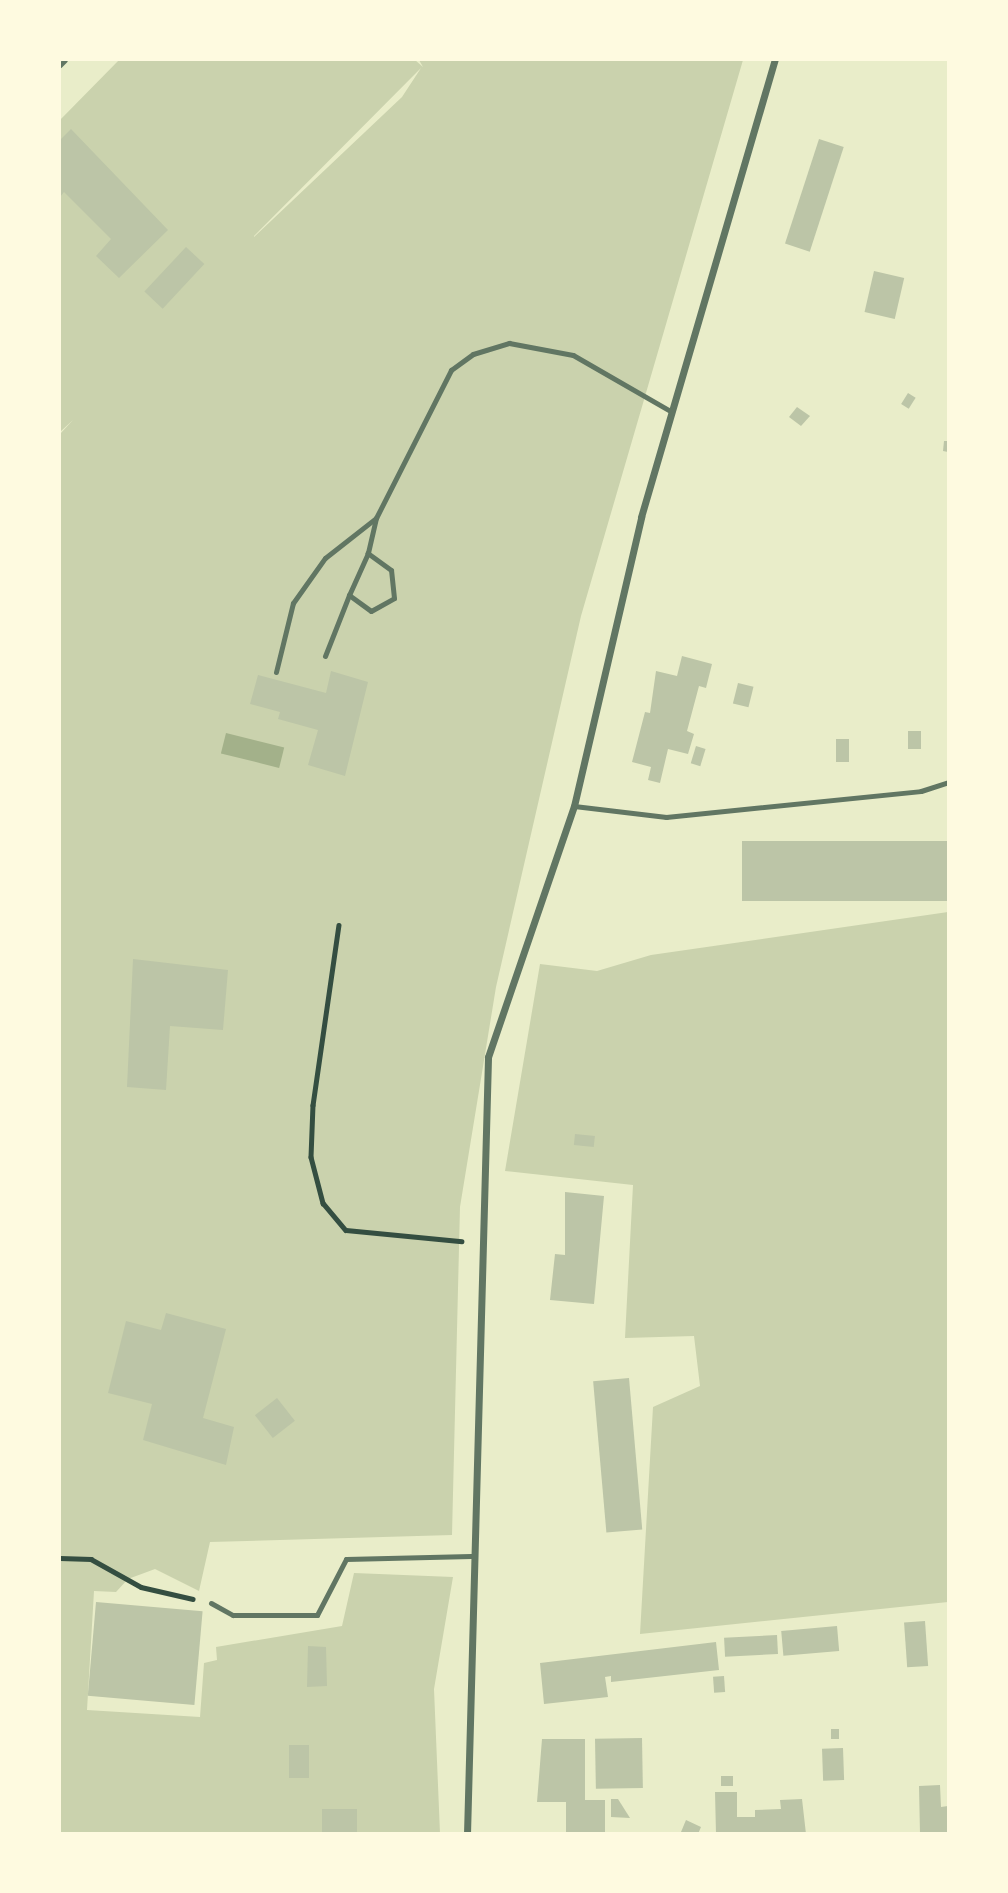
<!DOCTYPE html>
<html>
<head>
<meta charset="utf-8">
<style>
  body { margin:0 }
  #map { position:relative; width:1008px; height:1893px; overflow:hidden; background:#e9edc9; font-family:"Public Sans",sans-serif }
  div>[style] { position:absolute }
  .green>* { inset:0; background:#cad2ad }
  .water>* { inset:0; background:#a3b18a; transform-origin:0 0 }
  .building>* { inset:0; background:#bcc5a7; transform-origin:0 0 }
  .path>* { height:4.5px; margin:-2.25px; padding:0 2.25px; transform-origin:2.25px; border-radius:2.25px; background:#344e41 }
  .service>* { height:5px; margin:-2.5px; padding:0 2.5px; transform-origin:2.5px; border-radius:2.5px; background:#617663 }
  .minor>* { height:7px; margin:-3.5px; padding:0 3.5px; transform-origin:3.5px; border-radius:3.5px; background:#617663 }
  span { translate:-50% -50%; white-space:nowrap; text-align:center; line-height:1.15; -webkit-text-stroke:7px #fefae0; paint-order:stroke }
  .frame { position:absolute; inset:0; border:61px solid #fefae0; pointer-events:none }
</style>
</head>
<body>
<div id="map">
  <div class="green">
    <i style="clip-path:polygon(evenodd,119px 60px,415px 60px,423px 67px,419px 60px,743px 60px,581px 616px,496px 987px,460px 1207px,452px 1535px,210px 1542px,199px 1591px,155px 1569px,128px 1579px,116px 1592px,94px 1591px,87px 1710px,200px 1717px,204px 1663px,217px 1660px,216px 1647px,342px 1626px,354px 1573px,453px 1577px,434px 1689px,440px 1833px,60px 1833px,60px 434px,73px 420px,60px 432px,60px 120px,119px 60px,421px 68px,402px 97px,254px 237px,254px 236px,421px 68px)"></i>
    <i style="clip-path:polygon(948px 912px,948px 1602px,640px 1634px,653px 1407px,700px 1386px,694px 1336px,625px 1338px,633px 1185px,505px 1171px,540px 964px,597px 971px,651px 955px)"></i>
  </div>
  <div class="water">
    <i style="left:226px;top:733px;width:60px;height:21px;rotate:14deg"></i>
  </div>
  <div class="building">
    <i style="clip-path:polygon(71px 129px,168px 230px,119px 278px,96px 256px,111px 239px,64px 192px,60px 197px,60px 140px)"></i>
    <i style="left:819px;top:139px;width:26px;height:110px;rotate:18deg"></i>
    <i style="left:186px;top:247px;width:25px;height:61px;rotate:43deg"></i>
    <i style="left:874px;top:271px;width:31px;height:42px;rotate:13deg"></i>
    <i style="left:908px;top:393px;width:9px;height:13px;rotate:32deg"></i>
    <i style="clip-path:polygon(797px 407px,810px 416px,801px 426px,789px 417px)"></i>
    <i style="clip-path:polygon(944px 441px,948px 441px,948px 452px,943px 451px)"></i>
    <i style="clip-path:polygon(682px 656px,712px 664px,706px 688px,699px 686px,687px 731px,694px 734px,688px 754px,668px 749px,660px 783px,648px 780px,651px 767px,632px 762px,645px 712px,650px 713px,656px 671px,677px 676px)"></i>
    <i style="clip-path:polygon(331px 671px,368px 682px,345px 776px,308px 765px,318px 730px,278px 719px,280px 712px,250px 704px,258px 675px,326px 693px)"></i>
    <i style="left:738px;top:683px;width:16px;height:21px;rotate:14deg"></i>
    <i style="left:908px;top:731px;width:13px;height:18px"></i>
    <i style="left:836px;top:739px;width:13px;height:23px"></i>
    <i style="left:696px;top:746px;width:10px;height:18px;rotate:17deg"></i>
    <i style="left:948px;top:841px;width:60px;height:206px;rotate:90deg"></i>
    <i style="clip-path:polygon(133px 959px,228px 970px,223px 1030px,170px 1026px,166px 1090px,127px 1087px)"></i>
    <i style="left:575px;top:1134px;width:20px;height:11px;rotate:6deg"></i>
    <i style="clip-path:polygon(565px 1192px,604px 1196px,594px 1304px,550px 1300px,555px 1254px,565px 1255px)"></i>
    <i style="clip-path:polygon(166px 1313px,226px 1329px,203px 1418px,234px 1427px,226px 1465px,143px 1440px,152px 1404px,108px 1393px,126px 1321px,161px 1330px)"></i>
    <i style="left:629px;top:1378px;width:152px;height:36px;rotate:85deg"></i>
    <i style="left:277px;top:1398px;width:29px;height:28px;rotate:52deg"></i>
    <i style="left:96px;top:1602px;width:107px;height:94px;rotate:5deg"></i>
    <i style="left:925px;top:1621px;width:45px;height:21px;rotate:86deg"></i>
    <i style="left:837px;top:1626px;width:25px;height:56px;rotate:85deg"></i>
    <i style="left:777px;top:1635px;width:19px;height:53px;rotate:87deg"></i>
    <i style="clip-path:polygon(716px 1642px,719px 1670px,611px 1682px,611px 1676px,605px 1677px,608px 1697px,544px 1704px,540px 1663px)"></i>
    <i style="clip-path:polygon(308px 1646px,326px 1647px,327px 1686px,307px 1687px)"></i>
    <i style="left:724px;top:1676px;width:16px;height:11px;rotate:86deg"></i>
    <i style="left:839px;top:1729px;width:10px;height:8px;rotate:90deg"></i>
    <i style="left:642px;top:1738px;width:50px;height:47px;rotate:89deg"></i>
    <i style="clip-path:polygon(542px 1739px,585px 1739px,585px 1800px,605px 1800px,605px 1834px,566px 1834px,566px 1802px,537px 1802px)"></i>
    <i style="left:309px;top:1745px;width:33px;height:20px;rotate:90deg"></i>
    <i style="left:843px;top:1748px;width:32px;height:21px;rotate:88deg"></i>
    <i style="left:733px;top:1776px;width:10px;height:12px;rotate:90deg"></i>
    <i style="clip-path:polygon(940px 1785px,941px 1807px,948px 1806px,948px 1834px,920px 1834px,919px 1786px)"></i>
    <i style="clip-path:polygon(715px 1792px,737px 1792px,737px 1817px,755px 1817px,755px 1810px,781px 1809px,780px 1800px,802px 1799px,806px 1834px,716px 1834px)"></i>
    <i style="clip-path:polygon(611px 1799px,618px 1799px,630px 1818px,611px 1817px)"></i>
    <i style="left:322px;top:1809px;width:35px;height:25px"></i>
    <i style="clip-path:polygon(686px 1820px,701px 1827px,698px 1834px,681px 1832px)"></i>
  </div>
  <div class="path">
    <i style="left:339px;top:925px;width:182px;rotate:98.2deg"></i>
    <i style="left:313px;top:1105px;width:52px;rotate:92.2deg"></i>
    <i style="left:311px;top:1157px;width:48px;rotate:75.4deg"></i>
    <i style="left:323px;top:1203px;width:35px;rotate:50deg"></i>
    <i style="left:346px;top:1230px;width:116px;rotate:5.5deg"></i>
    <i style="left:60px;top:1558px;width:31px;rotate:2deg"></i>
    <i style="left:91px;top:1559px;width:57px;rotate:29.2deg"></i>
    <i style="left:141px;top:1587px;width:53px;rotate:13deg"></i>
  </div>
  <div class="service">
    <i style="left:60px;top:65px;width:7px;rotate:-45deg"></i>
    <i style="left:376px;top:518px;width:166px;rotate:-63.1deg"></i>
    <i style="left:451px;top:370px;width:27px;rotate:-36deg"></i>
    <i style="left:473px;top:354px;width:38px;rotate:-17deg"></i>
    <i style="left:509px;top:343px;width:65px;rotate:10.6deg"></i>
    <i style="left:573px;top:355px;width:114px;rotate:29.9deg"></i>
    <i style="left:325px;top:656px;width:66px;rotate:-68.5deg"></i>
    <i style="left:349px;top:595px;width:27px;rotate:36deg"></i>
    <i style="left:371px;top:611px;width:26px;rotate:-29deg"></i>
    <i style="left:394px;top:598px;width:28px;rotate:-96deg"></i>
    <i style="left:391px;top:570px;width:29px;rotate:-144deg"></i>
    <i style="left:276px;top:672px;width:71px;rotate:-76.2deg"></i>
    <i style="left:293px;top:603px;width:55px;rotate:-54.6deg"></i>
    <i style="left:325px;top:558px;width:65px;rotate:-38.1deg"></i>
    <i style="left:376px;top:518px;width:36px;rotate:103deg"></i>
    <i style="left:368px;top:553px;width:46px;rotate:114.3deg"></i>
    <i style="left:574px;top:806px;width:93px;rotate:6.8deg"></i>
    <i style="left:666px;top:817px;width:256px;rotate:-5.8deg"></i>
    <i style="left:921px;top:791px;width:28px;rotate:-18deg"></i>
    <i style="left:211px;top:1603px;width:25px;rotate:29deg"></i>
    <i style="left:233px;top:1615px;width:84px"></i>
    <i style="left:317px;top:1615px;width:63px;rotate:-62.6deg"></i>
    <i style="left:346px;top:1559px;width:125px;rotate:-1.4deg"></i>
  </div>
  <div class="minor">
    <i style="left:467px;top:1834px;width:777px;rotate:-88.45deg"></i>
    <i style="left:488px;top:1057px;width:265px;rotate:-71.1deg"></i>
    <i style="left:574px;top:806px;width:297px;rotate:-76.9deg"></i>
    <i style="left:641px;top:517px;width:476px;rotate:-73.7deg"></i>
  </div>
  <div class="frame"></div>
</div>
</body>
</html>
